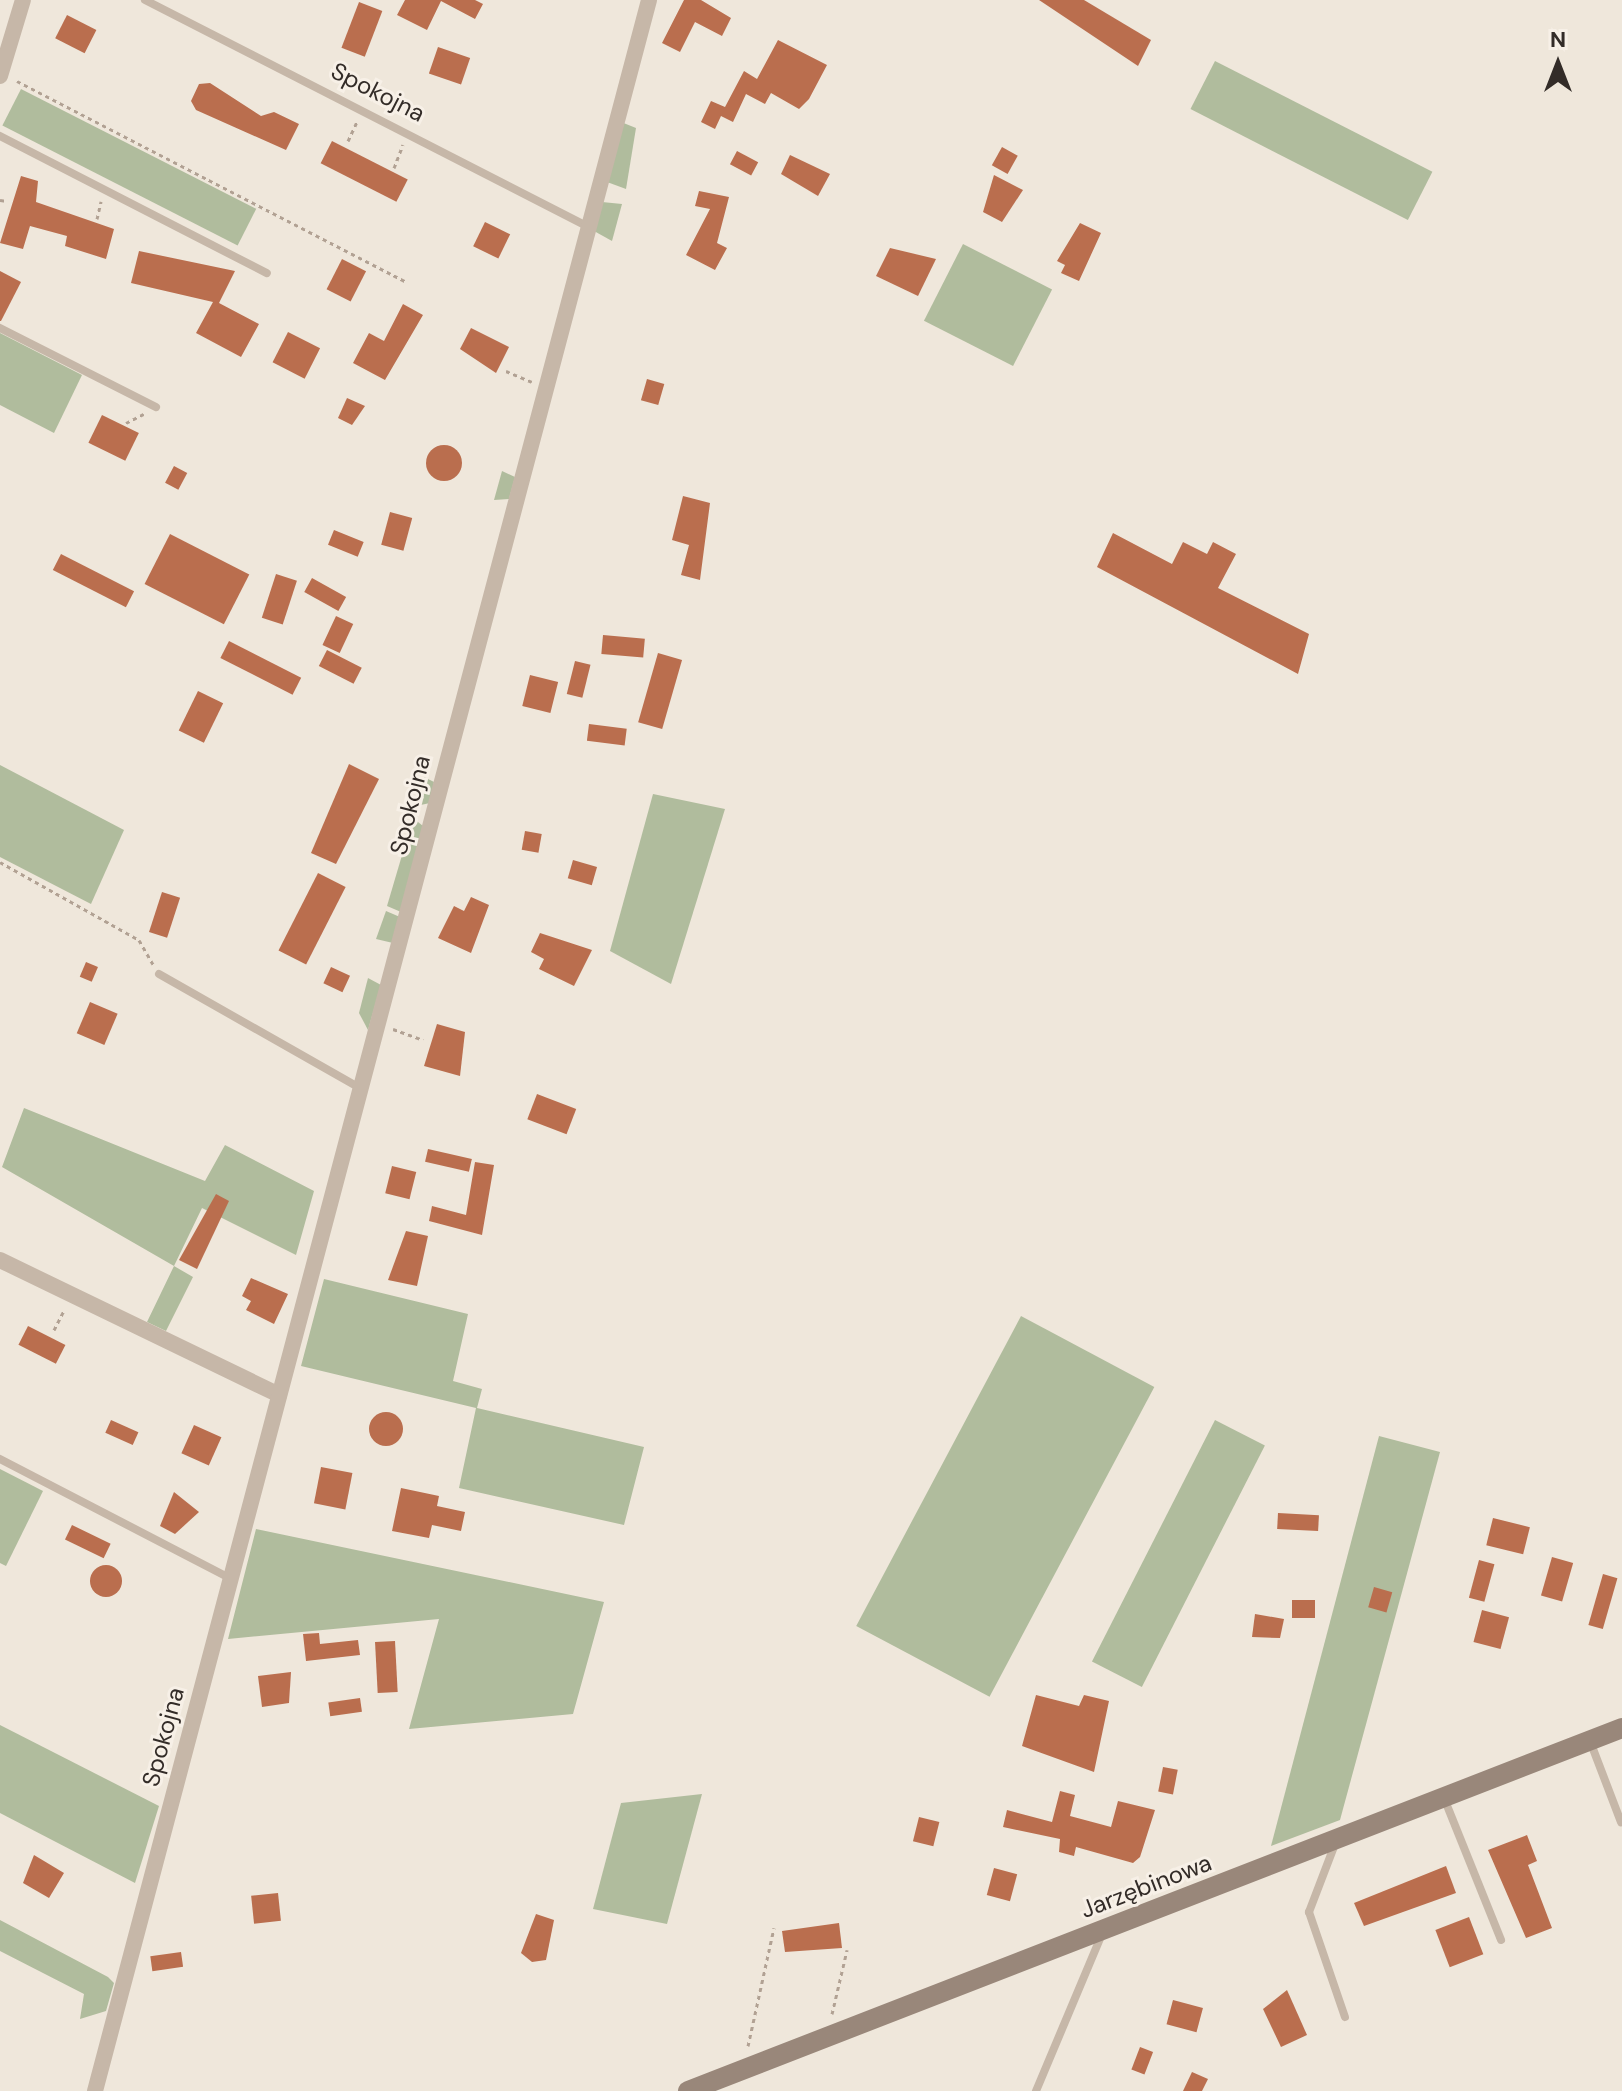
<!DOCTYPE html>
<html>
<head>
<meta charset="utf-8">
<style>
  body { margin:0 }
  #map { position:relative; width:1622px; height:2091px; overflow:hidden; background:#efe7db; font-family:"DM Sans",sans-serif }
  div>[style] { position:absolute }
  .green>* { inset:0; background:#b0bc9d; transform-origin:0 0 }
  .building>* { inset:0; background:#ba6e4e; transform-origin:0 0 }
  .round { border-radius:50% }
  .path>* { height:3px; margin-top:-1.5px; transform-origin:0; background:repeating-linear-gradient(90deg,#b1a193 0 4px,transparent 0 8px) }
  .lane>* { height:8px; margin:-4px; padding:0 4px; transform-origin:4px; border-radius:4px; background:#c6b7a8 }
  .street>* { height:16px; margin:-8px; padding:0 8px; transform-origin:8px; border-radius:8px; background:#c6b7a8 }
  .secondary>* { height:20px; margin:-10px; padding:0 10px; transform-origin:10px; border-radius:10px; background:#99877a }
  span { translate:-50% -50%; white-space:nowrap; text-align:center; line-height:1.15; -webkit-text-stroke:6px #f7f0e7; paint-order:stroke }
  .street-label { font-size:24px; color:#332c28 }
  .north { position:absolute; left:1518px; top:24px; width:80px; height:80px; -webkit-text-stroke:6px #f7f0e7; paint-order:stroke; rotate:0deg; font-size:22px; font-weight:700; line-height:32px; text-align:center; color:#332c28 }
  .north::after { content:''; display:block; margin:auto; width:28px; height:36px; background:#332c28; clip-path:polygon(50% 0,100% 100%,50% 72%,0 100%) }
</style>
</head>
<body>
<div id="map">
  <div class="green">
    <i style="left:1215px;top:61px;width:244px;height:54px;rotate:27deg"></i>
    <i style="left:21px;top:89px;width:264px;height:41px;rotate:27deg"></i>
    <i style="clip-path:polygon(621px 122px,636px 128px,626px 189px,607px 182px)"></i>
    <i style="clip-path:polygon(602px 202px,622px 204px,612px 241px,594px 231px)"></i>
    <i style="left:963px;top:244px;width:100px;height:86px;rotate:27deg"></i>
    <i style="clip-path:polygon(0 333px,82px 375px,54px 433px,0 405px)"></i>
    <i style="clip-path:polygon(502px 471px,515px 477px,509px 499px,494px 500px)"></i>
    <i style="clip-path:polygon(0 765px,124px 830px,91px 904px,0 857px)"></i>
    <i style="clip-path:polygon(424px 777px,434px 782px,430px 803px,416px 806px)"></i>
    <i style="clip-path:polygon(653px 794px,725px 809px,671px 984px,610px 951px)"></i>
    <i style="clip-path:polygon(413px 818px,423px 826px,401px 912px,387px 906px)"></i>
    <i style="clip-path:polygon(386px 911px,400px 917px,393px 943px,376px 939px)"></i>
    <i style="clip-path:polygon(368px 978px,381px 985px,368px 1030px,359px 1013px)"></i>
    <i style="clip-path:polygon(24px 1108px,205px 1181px,225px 1145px,314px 1191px,296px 1255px,202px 1208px,174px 1266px,193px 1277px,166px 1331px,147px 1322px,174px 1266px,2px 1167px)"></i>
    <i style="clip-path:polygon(324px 1279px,468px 1314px,453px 1381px,482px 1389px,477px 1408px,644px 1447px,624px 1525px,459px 1488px,476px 1408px,301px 1366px)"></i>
    <i style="left:1021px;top:1316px;width:151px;height:351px;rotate:28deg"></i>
    <i style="left:1215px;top:1420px;width:56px;height:271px;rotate:27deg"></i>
    <i style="clip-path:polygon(1379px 1436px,1440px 1452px,1340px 1820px,1271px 1846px)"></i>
    <i style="clip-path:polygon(0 1469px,43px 1491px,6px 1566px,0 1563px)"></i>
    <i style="clip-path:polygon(256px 1529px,604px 1602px,573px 1714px,409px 1729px,439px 1619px,228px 1639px)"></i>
    <i style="clip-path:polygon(0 1725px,159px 1806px,135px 1883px,0 1813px)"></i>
    <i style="clip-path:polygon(702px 1794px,667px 1924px,593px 1909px,621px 1803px)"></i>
    <i style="clip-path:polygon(0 1920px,108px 1977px,114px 1983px,106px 2011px,80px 2019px,84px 1994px,0 1951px)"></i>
  </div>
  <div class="building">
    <i style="clip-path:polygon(405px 0,475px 0,483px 4px,475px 19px,441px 1px,427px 30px,397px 15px)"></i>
    <i style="clip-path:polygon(684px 0,701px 0,731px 18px,722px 36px,695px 22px,680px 52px,662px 43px)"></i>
    <i style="clip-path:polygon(1039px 0,1084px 0,1151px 40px,1138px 66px)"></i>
    <i style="left:359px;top:2px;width:25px;height:49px;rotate:21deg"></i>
    <i style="left:67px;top:15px;width:33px;height:26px;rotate:27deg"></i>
    <i style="clip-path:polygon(778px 40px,827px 65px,809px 99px,799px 109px,771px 93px,765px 104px,746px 94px,733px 122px,721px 116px,715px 129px,701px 122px,711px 101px,725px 107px,744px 71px,757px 79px)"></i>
    <i style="left:438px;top:47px;width:34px;height:28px;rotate:19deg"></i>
    <i style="clip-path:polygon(210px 83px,261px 116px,274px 112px,299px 124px,286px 150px,196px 110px,191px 101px,199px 84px)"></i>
    <i style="left:332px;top:141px;width:85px;height:25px;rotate:27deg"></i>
    <i style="left:1002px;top:147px;width:18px;height:21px;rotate:29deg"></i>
    <i style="left:737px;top:151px;width:24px;height:15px;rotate:28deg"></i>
    <i style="clip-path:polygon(790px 155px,830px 174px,818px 196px,781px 174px)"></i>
    <i style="clip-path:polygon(994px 175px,1023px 190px,1002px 222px,983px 212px)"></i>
    <i style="clip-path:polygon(21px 176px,38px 181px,36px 202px,114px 229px,106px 259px,65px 246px,67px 236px,30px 226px,23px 249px,0 243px)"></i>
    <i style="clip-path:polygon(699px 191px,729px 197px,717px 243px,727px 248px,715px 270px,686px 255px,710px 209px,695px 206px)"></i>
    <i style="left:485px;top:222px;width:28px;height:27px;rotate:26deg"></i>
    <i style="clip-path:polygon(1080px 223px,1101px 233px,1079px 281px,1061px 273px,1065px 265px,1057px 261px)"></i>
    <i style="clip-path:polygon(890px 248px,936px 259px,918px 296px,876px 276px)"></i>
    <i style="clip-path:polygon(139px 251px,235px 271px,219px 303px,259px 324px,241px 357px,196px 333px,213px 302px,131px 283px)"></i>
    <i style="left:342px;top:259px;width:27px;height:34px;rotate:27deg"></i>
    <i style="clip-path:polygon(0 271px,21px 282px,1px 321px,0 321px)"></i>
    <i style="clip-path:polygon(403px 304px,423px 315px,385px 380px,353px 363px,369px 333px,384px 341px)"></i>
    <i style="clip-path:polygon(471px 328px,509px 347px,496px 373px,460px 349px)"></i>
    <i style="left:288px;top:332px;width:36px;height:34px;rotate:27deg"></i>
    <i style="left:647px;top:379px;width:18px;height:22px;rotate:16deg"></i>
    <i style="clip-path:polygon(347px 398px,365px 406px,352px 425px,338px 418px)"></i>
    <i style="left:102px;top:415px;width:41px;height:31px;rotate:26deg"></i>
    <i class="round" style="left:426px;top:445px;width:36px;height:36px"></i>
    <i style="left:174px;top:466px;width:15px;height:19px;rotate:28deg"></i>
    <i style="clip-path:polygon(683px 496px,710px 503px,700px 580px,681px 575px,689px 545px,672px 540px)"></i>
    <i style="left:390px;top:512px;width:23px;height:34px;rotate:15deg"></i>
    <i style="left:334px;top:530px;width:32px;height:16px;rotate:22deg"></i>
    <i style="clip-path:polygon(1113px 533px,1172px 564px,1183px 542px,1207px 554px,1213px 542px,1236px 554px,1218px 588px,1309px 634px,1298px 674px,1097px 567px)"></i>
    <i style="left:170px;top:534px;width:89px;height:56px;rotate:27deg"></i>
    <i style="left:61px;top:554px;width:82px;height:18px;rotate:27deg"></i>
    <i style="left:276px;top:574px;width:22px;height:46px;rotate:18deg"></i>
    <i style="left:312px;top:578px;width:39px;height:16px;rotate:29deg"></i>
    <i style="left:336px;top:616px;width:19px;height:32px;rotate:25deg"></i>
    <i style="left:603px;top:635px;width:42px;height:19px;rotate:5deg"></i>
    <i style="left:229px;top:641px;width:81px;height:19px;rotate:27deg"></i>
    <i style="left:327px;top:650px;width:39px;height:18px;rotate:27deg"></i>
    <i style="left:658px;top:653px;width:25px;height:72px;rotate:16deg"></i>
    <i style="left:575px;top:661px;width:16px;height:34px;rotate:14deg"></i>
    <i style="left:530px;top:675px;width:29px;height:32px;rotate:14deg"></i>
    <i style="left:198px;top:691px;width:28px;height:44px;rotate:26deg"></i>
    <i style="left:589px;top:724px;width:38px;height:17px;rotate:7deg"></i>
    <i style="clip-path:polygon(349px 764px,379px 779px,336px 864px,311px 853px)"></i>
    <i style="left:525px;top:831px;width:17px;height:19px;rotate:10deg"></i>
    <i style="left:573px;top:860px;width:25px;height:19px;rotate:16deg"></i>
    <i style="left:318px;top:873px;width:31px;height:87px;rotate:27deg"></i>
    <i style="left:162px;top:892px;width:19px;height:42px;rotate:18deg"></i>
    <i style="clip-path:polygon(471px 897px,489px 905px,471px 953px,438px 938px,454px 906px,464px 911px)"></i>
    <i style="clip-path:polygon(540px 933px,592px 950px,574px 986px,539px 969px,544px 959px,531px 952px)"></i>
    <i style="left:86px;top:962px;width:13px;height:16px;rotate:23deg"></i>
    <i style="left:331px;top:967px;width:21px;height:18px;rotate:25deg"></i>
    <i style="left:90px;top:1002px;width:30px;height:34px;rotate:23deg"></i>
    <i style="clip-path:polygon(437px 1024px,465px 1032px,460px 1076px,424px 1066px)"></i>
    <i style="left:537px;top:1094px;width:42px;height:27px;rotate:21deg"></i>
    <i style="left:428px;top:1149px;width:45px;height:13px;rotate:13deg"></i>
    <i style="clip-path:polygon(475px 1162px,494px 1165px,482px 1235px,429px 1221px,432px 1206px,466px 1215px)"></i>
    <i style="left:392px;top:1166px;width:25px;height:28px;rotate:14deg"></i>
    <i style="clip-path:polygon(216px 1194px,229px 1201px,197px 1269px,179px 1260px)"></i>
    <i style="clip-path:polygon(406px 1231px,428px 1236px,417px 1286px,388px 1280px)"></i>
    <i style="clip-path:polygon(251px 1278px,288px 1294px,274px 1324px,246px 1310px,251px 1301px,242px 1296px)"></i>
    <i style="left:28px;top:1326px;width:42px;height:21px;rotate:27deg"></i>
    <i class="round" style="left:369px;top:1412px;width:34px;height:34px"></i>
    <i style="left:111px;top:1420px;width:30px;height:14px;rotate:24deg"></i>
    <i style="left:194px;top:1425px;width:30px;height:31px;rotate:24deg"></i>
    <i style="left:321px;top:1467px;width:32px;height:37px;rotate:11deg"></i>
    <i style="clip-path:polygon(401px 1488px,439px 1496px,437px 1506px,465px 1512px,461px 1531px,432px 1525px,429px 1538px,392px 1531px)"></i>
    <i style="clip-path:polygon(174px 1492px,199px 1512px,175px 1534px,160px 1526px)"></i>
    <i style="left:1278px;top:1513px;width:41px;height:16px;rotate:3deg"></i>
    <i style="left:1493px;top:1518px;width:38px;height:28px;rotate:14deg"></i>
    <i style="left:72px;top:1525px;width:43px;height:16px;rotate:26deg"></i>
    <i style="left:1552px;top:1557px;width:22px;height:40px;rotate:16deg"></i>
    <i style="left:1479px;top:1560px;width:16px;height:39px;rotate:15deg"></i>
    <i class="round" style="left:90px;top:1565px;width:32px;height:32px"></i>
    <i style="left:1603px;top:1574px;width:15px;height:53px;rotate:16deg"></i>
    <i style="left:1374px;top:1587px;width:19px;height:21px;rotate:16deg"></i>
    <i style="left:1292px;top:1600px;width:23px;height:18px"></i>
    <i style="left:1482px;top:1610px;width:28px;height:33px;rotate:15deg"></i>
    <i style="clip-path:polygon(1255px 1614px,1284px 1619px,1280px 1638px,1252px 1637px)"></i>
    <i style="clip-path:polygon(319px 1633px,320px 1644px,358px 1640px,360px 1655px,306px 1661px,303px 1634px)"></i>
    <i style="left:395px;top:1641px;width:51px;height:20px;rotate:87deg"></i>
    <i style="clip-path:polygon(291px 1672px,289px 1703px,262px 1707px,258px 1676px)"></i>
    <i style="clip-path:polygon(1036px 1695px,1079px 1706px,1084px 1695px,1109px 1701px,1094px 1772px,1022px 1746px)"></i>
    <i style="left:360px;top:1698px;width:14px;height:32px;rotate:82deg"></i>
    <i style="left:1163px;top:1767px;width:15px;height:25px;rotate:11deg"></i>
    <i style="clip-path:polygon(1060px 1791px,1075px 1795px,1070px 1816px,1111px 1827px,1118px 1801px,1155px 1810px,1140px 1857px,1133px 1863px,1076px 1847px,1074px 1856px,1059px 1852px,1060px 1839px,1003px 1827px,1007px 1810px,1052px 1822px)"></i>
    <i style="left:919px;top:1817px;width:21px;height:25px;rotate:14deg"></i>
    <i style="clip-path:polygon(1527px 1835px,1537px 1861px,1528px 1865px,1552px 1928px,1526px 1938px,1488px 1850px)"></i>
    <i style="clip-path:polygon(34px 1855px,64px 1873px,49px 1898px,23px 1883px)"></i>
    <i style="clip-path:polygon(1446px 1866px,1456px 1893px,1364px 1926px,1354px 1903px)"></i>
    <i style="left:994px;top:1868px;width:24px;height:28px;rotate:15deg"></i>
    <i style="left:278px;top:1893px;width:28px;height:27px;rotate:84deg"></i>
    <i style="clip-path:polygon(536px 1914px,554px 1920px,546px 1960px,532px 1962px,521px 1953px)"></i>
    <i style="left:1469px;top:1917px;width:40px;height:36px;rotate:69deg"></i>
    <i style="clip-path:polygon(839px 1923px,842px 1948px,785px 1952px,782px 1931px)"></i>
    <i style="left:181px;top:1952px;width:15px;height:31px;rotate:82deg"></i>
    <i style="clip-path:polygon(1287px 1990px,1307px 2035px,1281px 2047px,1263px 2009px)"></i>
    <i style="left:1173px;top:2000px;width:31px;height:25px;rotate:15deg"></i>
    <i style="left:1140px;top:2047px;width:14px;height:24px;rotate:21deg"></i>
    <i style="clip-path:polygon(1192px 2072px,1208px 2079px,1202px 2091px,1183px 2091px)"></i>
  </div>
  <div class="path">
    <i style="left:17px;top:81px;width:437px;rotate:27.3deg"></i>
    <i style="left:348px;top:141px;width:21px;rotate:-65deg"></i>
    <i style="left:394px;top:168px;width:25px;rotate:-69deg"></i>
    <i style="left:0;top:200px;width:7px;rotate:8deg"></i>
    <i style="left:97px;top:219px;width:18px;rotate:-77deg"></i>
    <i style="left:506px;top:371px;width:28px;rotate:23deg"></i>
    <i style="left:126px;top:423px;width:20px;rotate:-27deg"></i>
    <i style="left:0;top:862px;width:159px;rotate:29.3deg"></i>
    <i style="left:139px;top:940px;width:28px;rotate:60deg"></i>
    <i style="left:393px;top:1029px;width:32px;rotate:20deg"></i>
    <i style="left:54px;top:1330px;width:22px;rotate:-63deg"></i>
    <i style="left:832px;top:2014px;width:66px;rotate:-76.8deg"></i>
    <i style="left:748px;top:2046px;width:121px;rotate:-77.6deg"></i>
  </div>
  <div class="lane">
    <i style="left:145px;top:0;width:498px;rotate:27.1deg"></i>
    <i style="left:0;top:136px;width:300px;rotate:27.2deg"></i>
    <i style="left:0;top:328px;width:175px;rotate:26.9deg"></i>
    <i style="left:159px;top:974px;width:231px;rotate:29.6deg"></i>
    <i style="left:0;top:1459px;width:259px;rotate:27.4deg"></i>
    <i style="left:1590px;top:1741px;width:87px;rotate:69.1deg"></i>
    <i style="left:1444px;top:1798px;width:153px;rotate:68.1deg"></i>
    <i style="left:1335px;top:1844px;width:73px;rotate:110.9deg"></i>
    <i style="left:1309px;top:1912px;width:111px;rotate:71.1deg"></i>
    <i style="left:1036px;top:2091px;width:170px;rotate:-67.2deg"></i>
  </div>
  <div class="street">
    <i style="left:0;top:76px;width:79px;rotate:-73.2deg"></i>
    <i style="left:0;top:1260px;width:310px;rotate:25.8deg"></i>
    <i style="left:95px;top:2091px;width:2163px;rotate:-75.16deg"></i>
  </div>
  <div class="secondary">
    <i style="left:688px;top:2091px;width:1002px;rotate:-21.24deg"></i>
  </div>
  <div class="street-label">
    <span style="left:378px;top:92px;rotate:27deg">Spokojna</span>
    <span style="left:410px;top:805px;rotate:-76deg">Spokojna</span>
    <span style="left:163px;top:1737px;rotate:-75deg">Spokojna</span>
    <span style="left:1146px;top:1886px;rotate:-21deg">Jarzębinowa</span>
  </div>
  <div class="north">N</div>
</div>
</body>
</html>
